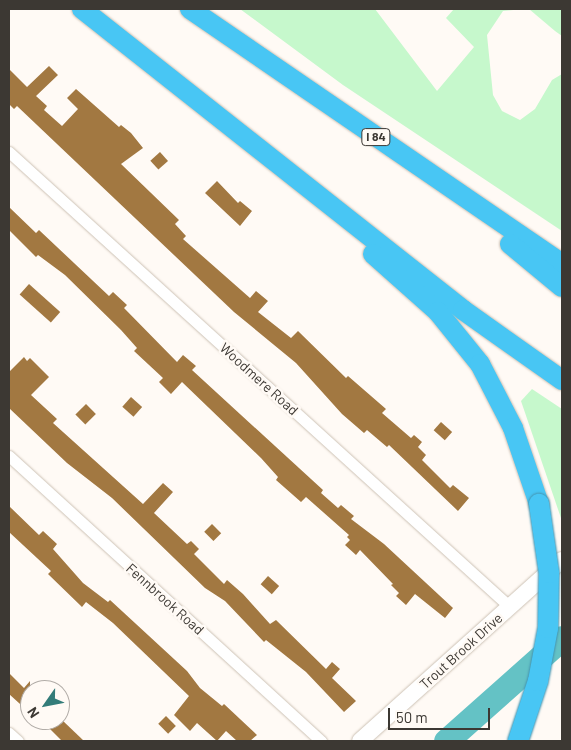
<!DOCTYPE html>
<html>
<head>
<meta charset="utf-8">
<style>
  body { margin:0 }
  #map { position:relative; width:571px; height:750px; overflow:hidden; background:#fffaf5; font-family:Barlow,sans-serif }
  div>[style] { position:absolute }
  .green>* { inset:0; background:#c6f8cc }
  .river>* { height:25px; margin:-12.5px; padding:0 12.5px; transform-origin:12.5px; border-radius:12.5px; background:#64c2c5 }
  .building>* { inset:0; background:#a27841; transform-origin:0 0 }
  .roads { filter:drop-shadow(0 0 1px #cdc2b5) drop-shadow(0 0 1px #cdc2b5) }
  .street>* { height:11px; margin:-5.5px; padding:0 5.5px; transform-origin:5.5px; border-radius:5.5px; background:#fff }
  .secondary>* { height:16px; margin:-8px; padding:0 8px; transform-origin:8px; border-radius:8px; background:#fff }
  .highway>* { height:20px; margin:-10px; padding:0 10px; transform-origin:10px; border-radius:10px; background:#48c6f4 }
  .bridges { filter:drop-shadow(0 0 1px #4494b0) drop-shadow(0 0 1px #4494b0) }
  .highway-bridge>* { height:20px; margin:-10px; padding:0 10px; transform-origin:10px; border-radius:10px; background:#48c6f4 }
  span { translate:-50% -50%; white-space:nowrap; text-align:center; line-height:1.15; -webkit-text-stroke:5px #fffaf5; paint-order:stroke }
  .shield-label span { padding:1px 4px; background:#fffaf5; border:1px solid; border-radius:4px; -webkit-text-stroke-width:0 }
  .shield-label { font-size:12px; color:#3c3833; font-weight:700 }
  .street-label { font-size:14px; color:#3c3833 }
  .frame { position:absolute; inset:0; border:10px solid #3c3833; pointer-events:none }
  .north { position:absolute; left:20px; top:680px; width:50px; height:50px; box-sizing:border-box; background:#fffaf5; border:1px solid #b1aca7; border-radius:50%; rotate:237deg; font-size:14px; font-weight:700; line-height:20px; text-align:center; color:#3c3833 }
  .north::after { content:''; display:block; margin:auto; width:18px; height:22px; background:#337c79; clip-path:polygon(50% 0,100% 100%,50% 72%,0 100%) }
  .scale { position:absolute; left:388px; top:708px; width:102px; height:22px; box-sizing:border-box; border:2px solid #3c3833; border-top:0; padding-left:6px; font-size:15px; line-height:18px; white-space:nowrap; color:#3c3833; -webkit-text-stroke:4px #fffaf5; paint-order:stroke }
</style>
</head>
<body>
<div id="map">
  <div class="green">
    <i style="clip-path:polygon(240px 9px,375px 9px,437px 91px,474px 47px,446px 18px,454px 9px,524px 9px,503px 11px,487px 35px,493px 95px,502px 111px,520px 120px,535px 109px,552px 80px,562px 74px,562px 231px,343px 85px)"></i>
    <i style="clip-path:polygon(529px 9px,562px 9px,562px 36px,555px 31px)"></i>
    <i style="clip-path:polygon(532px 389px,562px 409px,562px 521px,521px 401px)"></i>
  </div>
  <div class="river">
    <i style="left:446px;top:741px;width:155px;rotate:-41.6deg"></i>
  </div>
  <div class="building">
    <i style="clip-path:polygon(49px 66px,58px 75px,36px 96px,47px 106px,44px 110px,62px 126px,78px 109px,67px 98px,76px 89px,119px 127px,121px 125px,131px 133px,143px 148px,121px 164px,179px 220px,175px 224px,186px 236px,183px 239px,250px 298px,256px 291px,268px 301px,258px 312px,291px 338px,298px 331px,346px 378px,348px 376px,386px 409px,382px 413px,411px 438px,414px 435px,422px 442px,418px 447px,426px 455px,422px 460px,450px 488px,453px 485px,469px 498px,458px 511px,389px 445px,387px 447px,367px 430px,364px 433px,342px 414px,296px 363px,234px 312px,17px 106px,14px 109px,9px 104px,9px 69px,27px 87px)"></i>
    <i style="left:160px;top:152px;width:12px;height:13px;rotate:48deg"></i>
    <i style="clip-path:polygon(217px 181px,238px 203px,240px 201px,252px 211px,240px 226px,205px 193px)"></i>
    <i style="clip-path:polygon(9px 207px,36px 233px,39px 230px,109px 296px,113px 292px,127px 305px,124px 308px,177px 362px,183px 355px,196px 366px,192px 370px,323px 490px,321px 493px,338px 508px,341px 505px,354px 516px,351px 519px,384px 544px,453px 608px,445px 618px,415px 594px,406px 605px,396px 596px,399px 593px,391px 585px,393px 584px,360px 550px,356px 555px,345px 545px,350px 540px,347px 537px,349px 535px,306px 497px,301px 502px,276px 480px,278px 477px,261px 458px,182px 382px,171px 394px,159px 382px,163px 378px,134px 351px,137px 348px,121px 330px,65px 275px,38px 255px,36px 257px,9px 230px)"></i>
    <i style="left:29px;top:284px;width:42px;height:14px;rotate:42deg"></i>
    <i style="clip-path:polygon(24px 357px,27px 361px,30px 358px,49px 377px,31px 395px,57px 419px,53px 423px,143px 504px,163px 483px,173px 492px,154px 513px,187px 544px,191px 541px,199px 549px,194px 554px,224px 584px,227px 580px,243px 594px,270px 624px,276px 620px,326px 669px,332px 662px,340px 669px,332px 678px,356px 701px,344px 712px,306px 672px,266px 640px,264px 642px,225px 601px,205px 588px,112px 498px,67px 463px,9px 408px,9px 372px)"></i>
    <i style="left:131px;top:397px;width:15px;height:13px;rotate:42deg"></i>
    <i style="left:86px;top:404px;width:14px;height:15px;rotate:45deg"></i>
    <i style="left:441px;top:422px;width:15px;height:11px;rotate:42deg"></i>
    <i style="clip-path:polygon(9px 506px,39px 535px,43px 531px,57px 544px,53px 549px,83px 583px,108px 602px,110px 600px,187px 671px,200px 688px,222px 706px,224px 704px,257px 735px,250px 741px,237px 741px,226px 731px,217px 741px,197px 723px,190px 731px,174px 715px,189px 696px,113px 623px,86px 602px,82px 607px,48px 574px,51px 571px,9px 532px)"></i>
    <i style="left:212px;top:524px;width:13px;height:11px;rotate:45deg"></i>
    <i style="left:268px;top:576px;width:15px;height:11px;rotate:42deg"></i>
    <i style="clip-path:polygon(9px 673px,24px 688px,30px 681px,30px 713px,9px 694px)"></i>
    <i style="left:166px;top:716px;width:14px;height:11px;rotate:45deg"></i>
    <i style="clip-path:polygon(41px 720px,62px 720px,84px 741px,62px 741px)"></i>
  </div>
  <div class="roads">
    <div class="street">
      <i style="left:9px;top:152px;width:677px;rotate:42.25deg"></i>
      <i style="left:9px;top:456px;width:423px;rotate:42.4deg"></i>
      <i style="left:9px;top:733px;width:12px;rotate:42deg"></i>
    </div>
    <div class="secondary">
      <i style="left:360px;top:741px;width:271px;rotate:-41.9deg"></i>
    </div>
    <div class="highway">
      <i style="left:82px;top:9px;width:486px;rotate:38.3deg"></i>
      <i style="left:463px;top:310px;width:121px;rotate:35.3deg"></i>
      <i style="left:190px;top:9px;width:451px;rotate:34.4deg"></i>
      <i style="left:510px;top:244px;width:67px;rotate:39.6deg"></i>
      <i style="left:373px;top:254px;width:87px;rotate:41.7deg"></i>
      <i style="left:438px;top:312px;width:67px;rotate:51.1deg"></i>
      <i style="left:480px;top:364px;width:72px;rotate:62.7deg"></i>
      <i style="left:513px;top:428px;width:80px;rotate:71.1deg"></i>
    </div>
  </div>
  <div class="bridges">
    <div class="highway-bridge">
      <i style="left:518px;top:741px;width:63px;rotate:-71.6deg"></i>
      <i style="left:538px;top:681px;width:54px;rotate:-79.3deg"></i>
      <i style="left:548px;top:628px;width:55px;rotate:-89deg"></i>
      <i style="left:549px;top:573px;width:70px;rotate:-98.2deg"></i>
    </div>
  </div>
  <div class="shield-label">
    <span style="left:376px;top:137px">I 84</span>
  </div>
  <div class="street-label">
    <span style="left:259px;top:379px;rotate:42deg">Woodmere Road</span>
    <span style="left:165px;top:599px;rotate:42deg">Fennbrook Road</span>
    <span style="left:461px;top:651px;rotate:-42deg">Trout Brook Drive</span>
  </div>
  <div class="frame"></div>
  <div class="north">N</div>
  <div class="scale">50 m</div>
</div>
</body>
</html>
